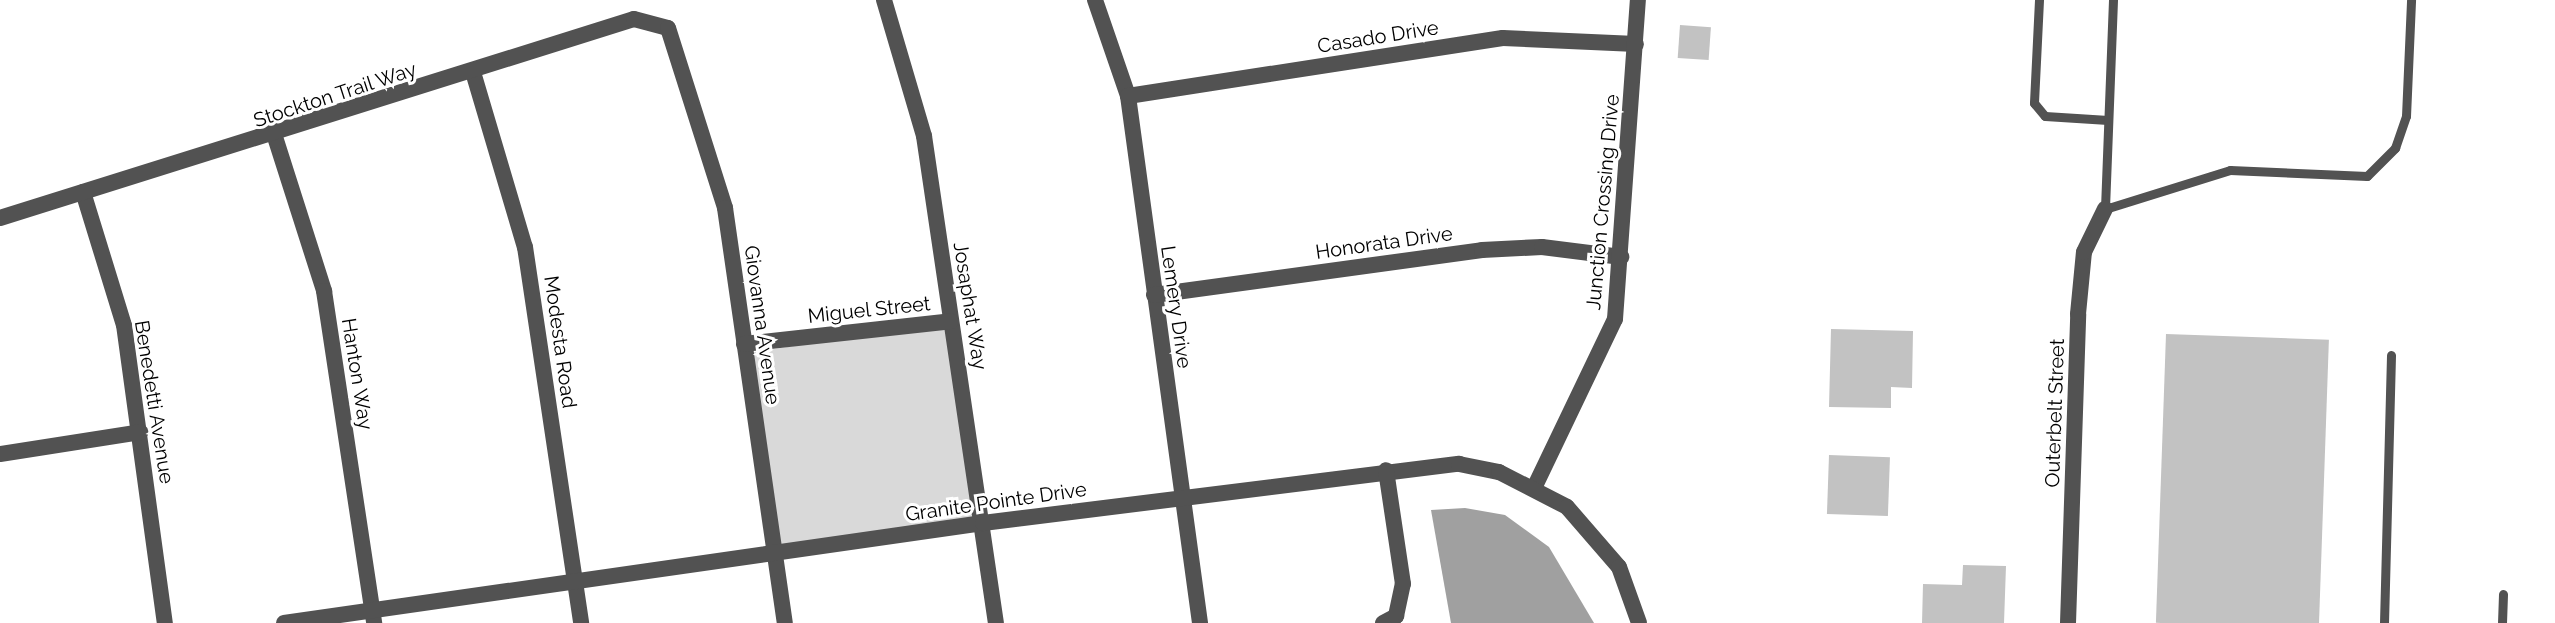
<!DOCTYPE html>
<html>
<head>
<meta charset="utf-8">
<style>
  body { margin:0 }
  #map { position:relative; width:2555px; height:623px; overflow:hidden; background:#fff; font-family:Raleway,sans-serif }
  div>[style] { position:absolute }
  .green>* { inset:0; background:#d9d9d9; transform-origin:0 0 }
  .water>* { inset:0; background:#a0a0a0 }
  .building>* { inset:0; background:#c2c2c2; transform-origin:0 0 }
  .service>* { height:9px; margin:-4.5px; padding:0 4.5px; transform-origin:4.5px; border-radius:4.5px; background:#525252 }
  .minor>* { height:16px; margin:-8px; padding:0 8px; transform-origin:8px; border-radius:8px; background:#525252 }
  span { translate:-50% -50%; white-space:nowrap; text-align:center; line-height:1.15; -webkit-text-stroke:6px #fff; paint-order:stroke }
  .street-label { font-size:20px; color:#000 }
</style>
</head>
<body>
<div id="map">
  <div class="green">
    <i style="left:951px;top:321px;width:205px;height:208px;rotate:81deg"></i>
  </div>
  <div class="water">
    <i style="clip-path:polygon(1465px 508px,1505px 515px,1549px 547px,1594px 623px,1451px 623px,1431px 510px)"></i>
  </div>
  <div class="building">
    <i style="left:1680px;top:25px;width:31px;height:33px;rotate:4deg"></i>
    <i style="clip-path:polygon(1831px 329px,1913px 331px,1912px 388px,1891px 387px,1891px 408px,1829px 407px)"></i>
    <i style="left:2166px;top:334px;width:163px;height:289px;rotate:2deg"></i>
    <i style="left:1829px;top:455px;width:61px;height:59px;rotate:2deg"></i>
    <i style="clip-path:polygon(1963px 565px,2006px 566px,2004px 623px,1922px 623px,1923px 584px,1962px 585px)"></i>
  </div>
  <div class="service">
    <i style="left:2039px;top:0;width:103px;rotate:92.8deg"></i>
    <i style="left:2034px;top:103px;width:17px;rotate:50deg"></i>
    <i style="left:2045px;top:116px;width:63px;rotate:3.6deg"></i>
    <i style="left:2113px;top:0;width:209px;rotate:92.2deg"></i>
    <i style="left:2105px;top:209px;width:131px;rotate:-17.3deg"></i>
    <i style="left:2230px;top:170px;width:137px;rotate:2.5deg"></i>
    <i style="left:2367px;top:176px;width:40px;rotate:-45deg"></i>
    <i style="left:2395px;top:148px;width:34px;rotate:-71deg"></i>
    <i style="left:2406px;top:116px;width:116px;rotate:-87.5deg"></i>
    <i style="left:2384px;top:623px;width:268px;rotate:-88.5deg"></i>
    <i style="left:2502px;top:623px;width:29px;rotate:-88deg"></i>
  </div>
  <div class="minor">
    <i style="left:884px;top:0;width:142px;rotate:73.6deg"></i>
    <i style="left:924px;top:136px;width:492px;rotate:81.6deg"></i>
    <i style="left:1095px;top:0;width:102px;rotate:71deg"></i>
    <i style="left:1128px;top:96px;width:532px;rotate:82.22deg"></i>
    <i style="left:473px;top:72px;width:183px;rotate:73.5deg"></i>
    <i style="left:525px;top:247px;width:380px;rotate:81.5deg"></i>
    <i style="left:1128px;top:96px;width:379px;rotate:-8.8deg"></i>
    <i style="left:1503px;top:38px;width:133px;rotate:2.6deg"></i>
    <i style="left:275px;top:137px;width:162px;rotate:72.3deg"></i>
    <i style="left:324px;top:291px;width:336px;rotate:81.4deg"></i>
    <i style="left:83px;top:192px;width:139px;rotate:72.9deg"></i>
    <i style="left:124px;top:325px;width:301px;rotate:82.2deg"></i>
    <i style="left:0;top:218px;width:664px;rotate:-17.43deg"></i>
    <i style="left:634px;top:19px;width:35px;rotate:15deg"></i>
    <i style="left:668px;top:28px;width:189px;rotate:72.4deg"></i>
    <i style="left:725px;top:208px;width:419px;rotate:81.8deg"></i>
    <i style="left:1154px;top:295px;width:331px;rotate:-7.8deg"></i>
    <i style="left:1482px;top:250px;width:60px;rotate:-2.9deg"></i>
    <i style="left:1542px;top:247px;width:80px;rotate:7.2deg"></i>
    <i style="left:744px;top:344px;width:208px;rotate:-6.3deg"></i>
    <i style="left:0;top:454px;width:142px;rotate:-8.9deg"></i>
    <i style="left:1535px;top:486px;width:185px;rotate:-64.4deg"></i>
    <i style="left:1615px;top:319px;width:320px;rotate:-85.9deg"></i>
    <i style="left:284px;top:623px;width:706px;rotate:-8.14deg"></i>
    <i style="left:983px;top:523px;width:480px;rotate:-7.1deg"></i>
    <i style="left:1459px;top:464px;width:41px;rotate:11.3deg"></i>
    <i style="left:1499px;top:472px;width:76px;rotate:27.2deg"></i>
    <i style="left:1567px;top:507px;width:79px;rotate:49.1deg"></i>
    <i style="left:1619px;top:567px;width:59px;rotate:70.3deg"></i>
    <i style="left:1383px;top:623px;width:15px;rotate:-28deg"></i>
    <i style="left:1396px;top:616px;width:33px;rotate:-78deg"></i>
    <i style="left:1403px;top:584px;width:115px;rotate:-98.5deg"></i>
    <i style="left:2068px;top:623px;width:309px;rotate:-88.1deg"></i>
    <i style="left:2078px;top:314px;width:62px;rotate:-84.5deg"></i>
    <i style="left:2084px;top:252px;width:48px;rotate:-64deg"></i>
  </div>
  <div class="street-label">
    <span style="left:1378px;top:37px;rotate:-9deg">Casado Drive</span>
    <span style="left:335px;top:95px;rotate:-18deg">Stockton Trail Way</span>
    <span style="left:1603px;top:202px;rotate:-85deg">Junction Crossing Drive</span>
    <span style="left:1384px;top:243px;rotate:-8deg">Honorata Drive</span>
    <span style="left:970px;top:306px;rotate:81deg">Josaphat Way</span>
    <span style="left:1176px;top:307px;rotate:82deg">Lemery Drive</span>
    <span style="left:869px;top:310px;rotate:-6deg">Miguel Street</span>
    <span style="left:762px;top:325px;rotate:82deg">Giovanna Avenue</span>
    <span style="left:560px;top:342px;rotate:82deg">Modesta Road</span>
    <span style="left:357px;top:374px;rotate:81deg">Hanton Way</span>
    <span style="left:154px;top:402px;rotate:81deg">Benedetti Avenue</span>
    <span style="left:2055px;top:413px;rotate:-88deg">Outerbelt Street</span>
    <span style="left:996px;top:502px;rotate:-8deg">Granite Pointe Drive</span>
  </div>
</div>
</body>
</html>
